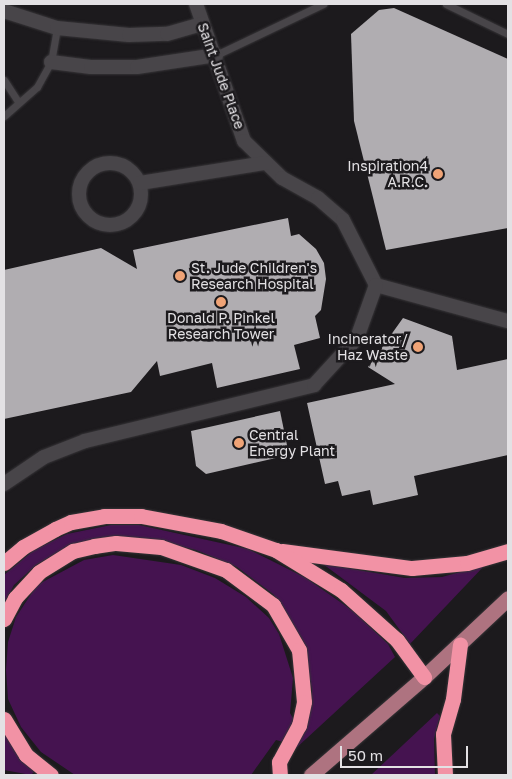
<!DOCTYPE html>
<html>
<head>
<meta charset="utf-8">
<style>
  body { margin:0 }
  #map { position:relative; width:512px; height:779px; overflow:hidden; background:#1c1a1d; font-family:"Golos Text",sans-serif }
  div>[style] { position:absolute }
  .green>* { inset:0; background:#451350 }
  .building>* { inset:0; background:#b0adb1 }
  .roads { filter:drop-shadow(0 0 1px #373538) drop-shadow(0 0 1px #373538) }
  .lane>* { height:7px; margin:-3.5px; padding:0 3.5px; transform-origin:3.5px; border-radius:3.5px; background:#484549 }
  .street>* { height:14px; margin:-7px; padding:0 7px; transform-origin:7px; border-radius:7px; background:#484549 }
  .street>.ring { margin:-7px; padding:0; box-sizing:content-box; background:none; border:14px solid #484549; border-radius:50% }
  .primary>* { height:15px; margin:-7.5px; padding:0 7.5px; transform-origin:7.5px; border-radius:7.5px; background:#ae7380 }
  .highway>* { height:15px; margin:-7.5px; padding:0 7.5px; transform-origin:7.5px; border-radius:7.5px; background:#f292a5 }
  .dots>* { width:14px; height:14px; translate:-50% -50%; box-sizing:border-box; border:2px solid #1c1a1d; border-radius:50% }
  span { translate:-50% -50%; white-space:nowrap; text-align:center; line-height:1.15; -webkit-text-stroke:5px #1c1a1d; paint-order:stroke }
  .street-label { font-size:14px; color:#e3e1e4 }
  .poi-label { font-size:14px; color:#e3e1e4 }
  .right { translate:-100% -50%; text-align:right }
  .left { translate:0 -50%; text-align:left }
  .frame { position:absolute; inset:0; border:5px solid #e3e1e4; pointer-events:none }
  .scale { position:absolute; left:340px; top:746px; width:128px; height:22px; box-sizing:border-box; border:2px solid #e3e1e4; border-top:0; padding-left:6px; font-size:15px; line-height:18px; white-space:nowrap; color:#e3e1e4; -webkit-text-stroke:4px #1c1a1d; paint-order:stroke }
</style>
</head>
<body>
<div id="map">
  <div class="green">
    <i style="clip-path:polygon(111px 525px,139px 525px,248px 549px,306px 578px,353px 611px,388px 644px,395px 657px,294px 750px,310px 713px,312px 690px,302px 639px,273px 594px,237px 567px,196px 550px,150px 539px,67px 547px,36px 565px,14px 585px,4px 603px,4px 575px,34px 550px,67px 534px)"></i>
    <i style="clip-path:polygon(113px 555px,181px 565px,215px 578px,246px 597px,269px 618px,279px 634px,293px 678px,290px 713px,294px 720px,283px 742px,276px 740px,251px 775px,75px 775px,41px 752px,21px 727px,8px 699px,6px 670px,8px 642px,16px 617px,37px 585px,84px 560px)"></i>
    <i style="clip-path:polygon(323px 564px,405px 578px,442px 577px,485px 565px,410px 644px,386px 611px)"></i>
    <i style="clip-path:polygon(437px 713px,440px 716px,434px 739px,435px 775px,371px 775px)"></i>
    <i style="clip-path:polygon(4px 732px,34px 772px,31px 775px,4px 770px)"></i>
  </div>
  <div class="building">
    <i style="clip-path:polygon(394px 8px,508px 59px,508px 228px,386px 250px,354px 121px,351px 34px,379px 10px)"></i>
    <i style="clip-path:polygon(288px 218px,291px 236px,299px 234px,316px 249px,324px 263px,326px 279px,321px 310px,315px 316px,320px 338px,294px 345px,300px 369px,217px 388px,212px 363px,160px 376px,157px 361px,131px 392px,4px 419px,4px 270px,101px 248px,137px 269px,133px 250px)"></i>
    <i style="clip-path:polygon(403px 318px,452px 336px,457px 370px,508px 359px,508px 455px,414px 476px,418px 495px,373px 505px,370px 490px,342px 496px,338px 481px,325px 484px,307px 403px,395px 384px,368px 367px)"></i>
    <i style="clip-path:polygon(280px 411px,289px 455px,206px 474px,196px 466px,191px 431px)"></i>
  </div>
  <div class="roads">
    <div class="lane">
      <i style="left:446px;top:4px;width:69px;rotate:25.8deg"></i>
      <i style="left:216px;top:55px;width:119px;rotate:-25.5deg"></i>
      <i style="left:4px;top:80px;width:27px;rotate:57deg"></i>
      <i style="left:4px;top:116px;width:44px;rotate:-41.3deg"></i>
      <i style="left:37px;top:87px;width:29px;rotate:-61deg"></i>
      <i style="left:51px;top:62px;width:35px;rotate:-80deg"></i>
    </div>
    <div class="street">
      <i style="left:196px;top:4px;width:145px;rotate:70.7deg"></i>
      <i style="left:244px;top:141px;width:53px;rotate:44.2deg"></i>
      <i style="left:282px;top:178px;width:41px;rotate:29.1deg"></i>
      <i style="left:318px;top:198px;width:33px;rotate:41deg"></i>
      <i style="left:343px;top:220px;width:73px;rotate:63.1deg"></i>
      <i style="left:376px;top:285px;width:137px;rotate:15.3deg"></i>
      <i style="left:4px;top:11px;width:56px;rotate:17.8deg"></i>
      <i style="left:57px;top:28px;width:72px;rotate:5.6deg"></i>
      <i style="left:129px;top:35px;width:38px;rotate:-2deg"></i>
      <i style="left:167px;top:34px;width:37px;rotate:-16deg"></i>
      <i style="left:51px;top:62px;width:40px;rotate:7.1deg"></i>
      <i style="left:91px;top:67px;width:46px"></i>
      <i style="left:137px;top:67px;width:80px;rotate:-8.6deg"></i>
      <i class="ring" style="left:79px;top:163px;width:48px;height:48px"></i>
      <i style="left:140px;top:183px;width:127px;rotate:-9.1deg"></i>
      <i style="left:4px;top:484px;width:48px;rotate:-34deg"></i>
      <i style="left:44px;top:457px;width:44px;rotate:-21.3deg"></i>
      <i style="left:85px;top:441px;width:236px;rotate:-13.7deg"></i>
      <i style="left:314px;top:385px;width:64px;rotate:-47.5deg"></i>
      <i style="left:357px;top:338px;width:56px;rotate:-70.3deg"></i>
    </div>
    <div class="primary">
      <i style="left:311px;top:775px;width:150px;rotate:-40.9deg"></i>
      <i style="left:424px;top:677px;width:115px;rotate:-43.2deg"></i>
    </div>
    <div class="highway">
      <i style="left:282px;top:551px;width:131px;rotate:7.5deg"></i>
      <i style="left:412px;top:568px;width:55px;rotate:-5.2deg"></i>
      <i style="left:467px;top:563px;width:43px;rotate:-16.3deg"></i>
      <i style="left:4px;top:563px;width:25px;rotate:-40deg"></i>
      <i style="left:23px;top:547px;width:37px;rotate:-29deg"></i>
      <i style="left:55px;top:529px;width:17px;rotate:-24deg"></i>
      <i style="left:71px;top:522px;width:34px;rotate:-10deg"></i>
      <i style="left:104px;top:516px;width:37px"></i>
      <i style="left:141px;top:516px;width:81px;rotate:10.6deg"></i>
      <i style="left:221px;top:531px;width:58px;rotate:19.1deg"></i>
      <i style="left:276px;top:550px;width:76px;rotate:31.6deg"></i>
      <i style="left:341px;top:590px;width:75px;rotate:41.8deg"></i>
      <i style="left:397px;top:640px;width:46px;rotate:53.9deg"></i>
      <i style="left:4px;top:619px;width:24px;rotate:-62deg"></i>
      <i style="left:15px;top:598px;width:35px;rotate:-47deg"></i>
      <i style="left:39px;top:572px;width:40px;rotate:-32deg"></i>
      <i style="left:73px;top:551px;width:22px;rotate:-13deg"></i>
      <i style="left:94px;top:546px;width:22px;rotate:-8deg"></i>
      <i style="left:116px;top:543px;width:45px;rotate:5.1deg"></i>
      <i style="left:161px;top:547px;width:69px;rotate:19.5deg"></i>
      <i style="left:226px;top:570px;width:59px;rotate:36.7deg"></i>
      <i style="left:273px;top:605px;width:52px;rotate:60deg"></i>
      <i style="left:299px;top:650px;width:52px;rotate:84.5deg"></i>
      <i style="left:304px;top:702px;width:24px;rotate:102deg"></i>
      <i style="left:299px;top:725px;width:42px;rotate:118.4deg"></i>
      <i style="left:279px;top:762px;width:13px;rotate:86deg"></i>
      <i style="left:4px;top:719px;width:42px;rotate:58.6deg"></i>
      <i style="left:26px;top:755px;width:32px;rotate:39deg"></i>
      <i style="left:445px;top:775px;width:41px;rotate:-92.8deg"></i>
      <i style="left:443px;top:734px;width:36px;rotate:-74deg"></i>
      <i style="left:453px;top:699px;width:55px;rotate:-82.7deg"></i>
    </div>
  </div>
  <div class="dots">
    <i style="left:438px;top:174px;background:#efa376"></i>
    <i style="left:180px;top:276px;background:#efa376"></i>
    <i style="left:221px;top:302px;background:#efa376"></i>
    <i style="left:418px;top:347px;background:#efa376"></i>
    <i style="left:239px;top:443px;background:#efa376"></i>
  </div>
  <div class="street-label">
    <span style="left:221px;top:76px;rotate:70deg">Saint Jude Place</span>
  </div>
  <div class="poi-label">
    <span class="right" style="left:428px;top:174px">Inspiration4<br>A.R.C.</span>
    <span class="left" style="left:191px;top:276px">St. Jude Children's<br>Research Hospital</span>
    <span style="left:221px;top:326px">Donald P. Pinkel<br>Research Tower</span>
    <span class="right" style="left:408px;top:347px">Incinerator/<br>Haz Waste</span>
    <span class="left" style="left:249px;top:443px">Central<br>Energy Plant</span>
  </div>
  <div class="frame"></div>
  <div class="scale">50 m</div>
</div>
</body>
</html>
